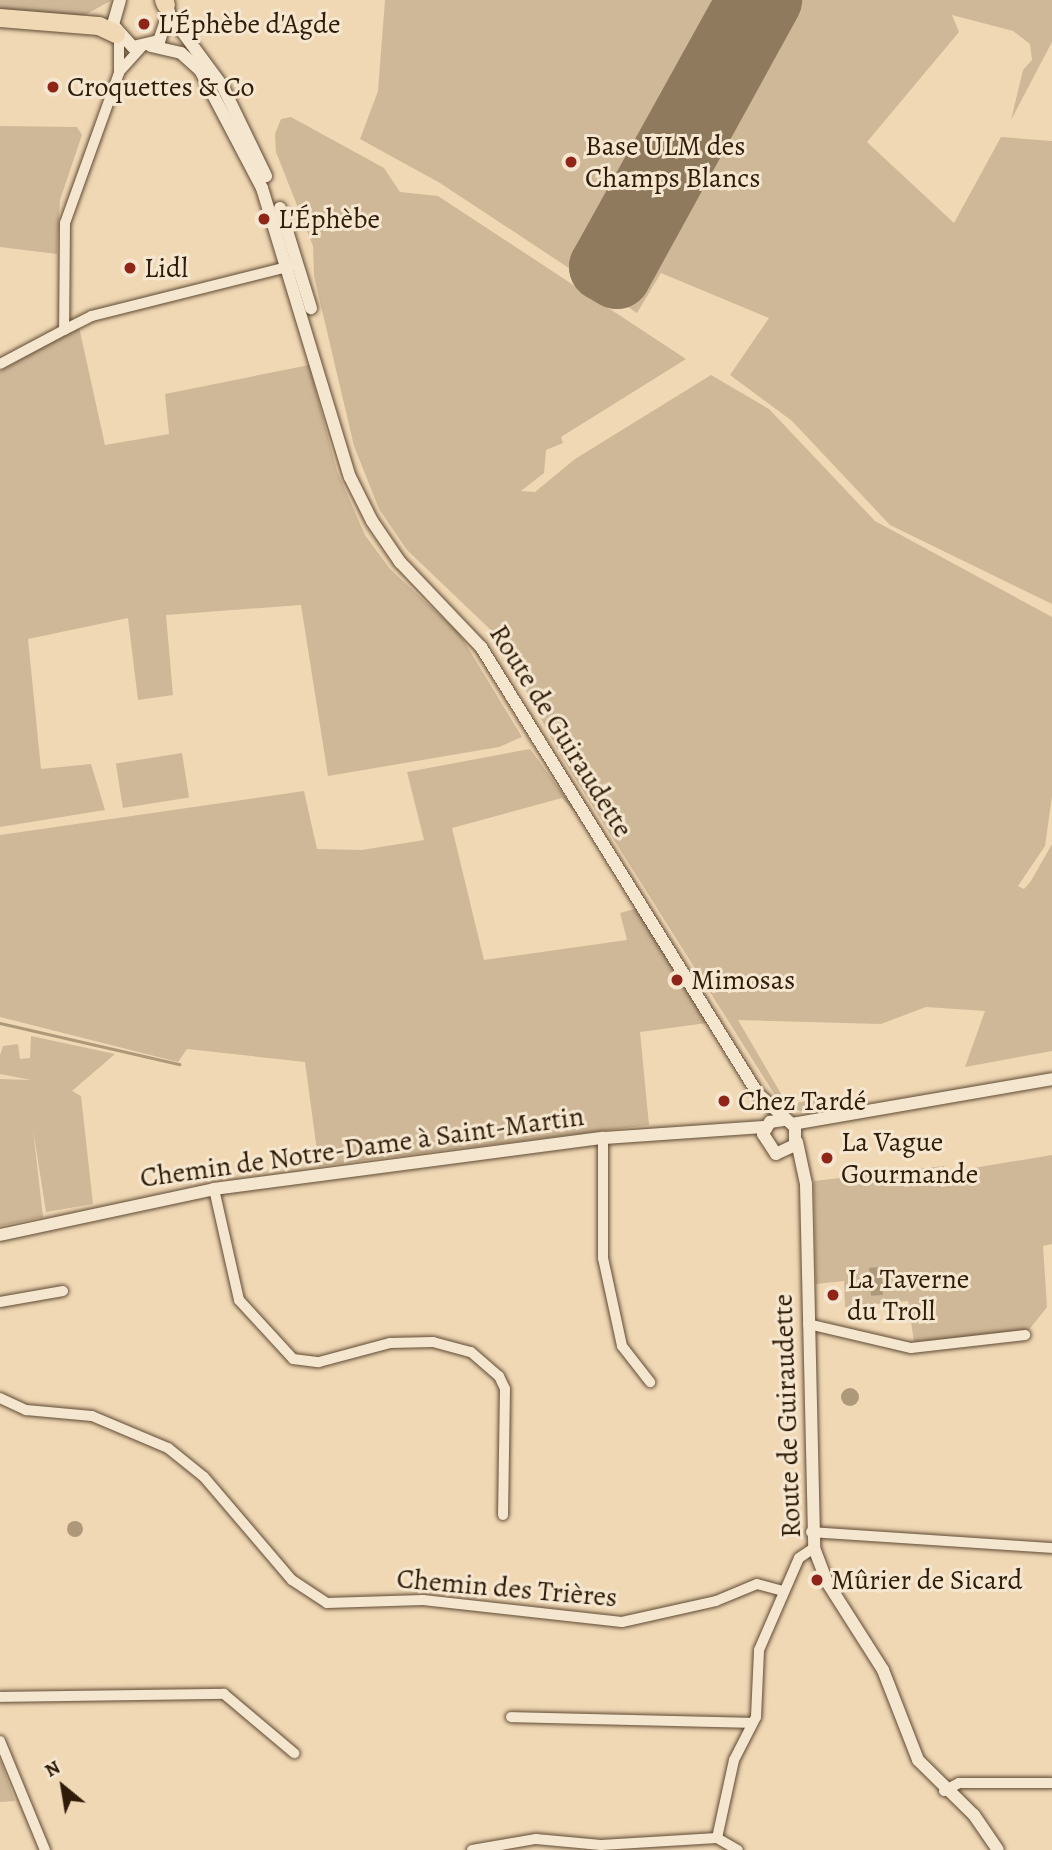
<!DOCTYPE html>
<html>
<head>
<meta charset="utf-8">
<style>
  body { margin:0 }
  #map { position:relative; width:1052px; height:1850px; overflow:hidden; background:#f0d8b5; font-family:Alegreya,serif }
  div>[style] { position:absolute }
  .green>* { inset:0; background:#cfb898; transform-origin:0 0 }
  .water>* { inset:0; background:#ae987a; transform-origin:0 0 }
  .round { border-radius:50% }
  .stream>* { height:2.5px; margin:-1.25px; padding:0 1.25px; transform-origin:1.25px; border-radius:1.25px; background:#ae987a }
  .runway>* { height:68px; margin:-34px; padding:0 34px; transform-origin:34px; border-radius:34px; background:#907a5e }
  .roads { filter:drop-shadow(0 0 2px #5f4a33) drop-shadow(0 0 2px #5f4a33) }
  .minor>* { height:10px; margin:-5px; padding:0 5px; transform-origin:5px; border-radius:5px; background:#f5e6cf }
  .tertiary>* { height:12px; margin:-6px; padding:0 6px; transform-origin:6px; border-radius:6px; background:#f5e6cf }
  .trunk>* { height:18px; margin:-9px; padding:0 9px; transform-origin:9px; border-radius:9px; background:#f0d8b5 }
  .dots>* { width:19px; height:19px; translate:-50% -50%; box-sizing:border-box; border:4px solid #f5e6cf; border-radius:50% }
  span { translate:-50% -50%; white-space:nowrap; text-align:center; line-height:1.15; -webkit-text-stroke:6px #f5e6cf; paint-order:stroke }
  .poi-label { font-size:28px; color:#2f1b08 }
  .left { translate:0 -50%; text-align:left }
  .street-label { font-size:28px; color:#2f1b08 }
  .north { position:absolute; left:28px; top:1752px; width:70px; height:70px; -webkit-text-stroke:5px #f5e6cf; paint-order:stroke; rotate:330deg; font-size:19px; font-weight:700; line-height:28px; text-align:center; color:#2f1b08 }
  .north::after { content:''; display:block; margin:auto; width:24px; height:32px; background:#2f1b08; clip-path:polygon(50% 0,100% 100%,50% 72%,0 100%) }
</style>
</head>
<body>
<div id="map">
  <div class="green">
    <i style="clip-path:polygon(0 0,112px 0,76px 20px,0 11px)"></i>
    <i style="clip-path:polygon(385px 0,1052px 0,1052px 42px,1011px 120px,1023px 70px,1032px 60px,1030px 44px,1013px 31px,952px 15px,959px 32px,867px 142px,954px 223px,1001px 137px,1052px 141px,1052px 604px,890px 525px,792px 421px,730px 375px,769px 318px,661px 273px,637px 313px,440px 183px,360px 139px,378px 91px)"></i>
    <i style="clip-path:polygon(291px 117px,384px 168px,400px 192px,438px 196px,686px 359px,561px 437px,563px 443px,546px 450px,544px 473px,521px 491px,535px 492px,575px 459px,711px 375px,769px 409px,875px 521px,1052px 617px,1052px 796px,1045px 846px,1018px 886px,1024px 889px,1031px 881px,1052px 844px,1052px 1051px,965px 1067px,985px 1011px,926px 1007px,881px 1024px,738px 1020px,787px 1104px,836px 1097px,808px 1114px,780px 1103px,561px 756px,497px 636px,407px 550px,379px 509px,354px 446px,314px 276px,313px 246px,276px 152px,275px 134px,281px 119px)"></i>
    <i style="clip-path:polygon(0 126px,77px 127px,82px 135px,60px 200px,57px 254px,0 247px)"></i>
    <i style="clip-path:polygon(79px 327px,105px 445px,169px 434px,165px 394px,309px 365px,337px 471px,365px 535px,390px 569px,459px 633px,522px 737px,499px 747px,328px 776px,301px 605px,166px 615px,173px 695px,138px 700px,128px 618px,28px 639px,41px 769px,91px 764px,105px 810px,0 827px,0 371px)"></i>
    <i style="clip-path:polygon(530px 749px,582px 820px,562px 798px,452px 828px,484px 960px,627px 940px,620px 913px,638px 908px,707px 1023px,640px 1032px,649px 1125px,319px 1166px,305px 1062px,187px 1049px,178px 1062px,0 1017px,0 835px,304px 791px,317px 849px,362px 850px,424px 840px,407px 772px)"></i>
    <i style="left:182px;top:753px;width:45px;height:67px;rotate:81deg"></i>
    <i style="clip-path:polygon(31px 1036px,115px 1054px,72px 1091px,81px 1096px,93px 1204px,46px 1212px,33px 1129px,43px 1217px,0 1226px,0 1079px,31px 1080px,0 1074px,0 1055px,3px 1046px,18px 1044px,20px 1059px,30px 1058px)"></i>
    <i style="clip-path:polygon(1052px 1155px,1052px 1244px,1043px 1246px,1047px 1307px,1028px 1331px,914px 1342px,908px 1301px,845px 1307px,844px 1281px,816px 1284px,814px 1181px,944px 1166px,949px 1172px)"></i>
    <i style="clip-path:polygon(0 1759px,15px 1801px,0 1802px)"></i>
  </div>
  <div class="water">
    <i style="left:881px;top:1267px;width:28px;height:12px;rotate:86deg"></i>
    <i class="round" style="left:841px;top:1388px;width:18px;height:18px"></i>
    <i class="round" style="left:67px;top:1521px;width:16px;height:16px"></i>
  </div>
  <div class="stream">
    <i style="left:0;top:1023px;width:184px;rotate:12.9deg"></i>
  </div>
  <div class="runway">
    <i style="left:751px;top:0;width:305px;rotate:119deg"></i>
    <i style="left:603px;top:267px;width:16px;rotate:30deg"></i>
    <i style="left:617px;top:275px;width:314px;rotate:-61.2deg"></i>
  </div>
  <div class="roads">
    <div class="minor">
      <i style="left:119px;top:38px;width:35px;rotate:90deg"></i>
      <i style="left:119px;top:73px;width:159px;rotate:109.8deg"></i>
      <i style="left:65px;top:223px;width:107px;rotate:90.5deg"></i>
      <i style="left:64px;top:330px;width:31px;rotate:-27deg"></i>
      <i style="left:92px;top:316px;width:205px;rotate:-14.1deg"></i>
      <i style="left:120px;top:71px;width:31px;rotate:-48deg"></i>
      <i style="left:0;top:364px;width:72px;rotate:-28deg"></i>
      <i style="left:603px;top:1138px;width:120px;rotate:90deg"></i>
      <i style="left:603px;top:1258px;width:90px;rotate:77.8deg"></i>
      <i style="left:622px;top:1346px;width:46px;rotate:52.1deg"></i>
      <i style="left:214px;top:1189px;width:114px;rotate:77.3deg"></i>
      <i style="left:239px;top:1300px;width:80px;rotate:47.5deg"></i>
      <i style="left:293px;top:1359px;width:26px;rotate:7deg"></i>
      <i style="left:319px;top:1362px;width:73px;rotate:-15deg"></i>
      <i style="left:390px;top:1343px;width:43px;rotate:-1.3deg"></i>
      <i style="left:433px;top:1342px;width:39px;rotate:15deg"></i>
      <i style="left:471px;top:1352px;width:37px;rotate:41deg"></i>
      <i style="left:499px;top:1376px;width:14px;rotate:65deg"></i>
      <i style="left:505px;top:1389px;width:126px;rotate:90.9deg"></i>
      <i style="left:0;top:1302px;width:64px;rotate:-9.9deg"></i>
      <i style="left:808px;top:1324px;width:106px;rotate:13.1deg"></i>
      <i style="left:911px;top:1348px;width:115px;rotate:-6.5deg"></i>
      <i style="left:0;top:1398px;width:29px;rotate:25deg"></i>
      <i style="left:26px;top:1410px;width:66px;rotate:5.2deg"></i>
      <i style="left:92px;top:1416px;width:82px;rotate:22.8deg"></i>
      <i style="left:168px;top:1448px;width:46px;rotate:38.9deg"></i>
      <i style="left:204px;top:1477px;width:135px;rotate:49.5deg"></i>
      <i style="left:292px;top:1580px;width:42px;rotate:33.3deg"></i>
      <i style="left:327px;top:1603px;width:96px;rotate:-1.8deg"></i>
      <i style="left:423px;top:1600px;width:200px;rotate:6.3deg"></i>
      <i style="left:622px;top:1622px;width:96px;rotate:-12.6deg"></i>
      <i style="left:716px;top:1601px;width:44px;rotate:-22.5deg"></i>
      <i style="left:757px;top:1584px;width:28px;rotate:15deg"></i>
      <i style="left:811px;top:1532px;width:242px;rotate:3.8deg"></i>
      <i style="left:0;top:1697px;width:224px;rotate:-0.8deg"></i>
      <i style="left:224px;top:1694px;width:92px;rotate:40.1deg"></i>
      <i style="left:511px;top:1717px;width:241px;rotate:1.4deg"></i>
      <i style="left:0;top:1741px;width:118px;rotate:67.6deg"></i>
      <i style="left:944px;top:1791px;width:17px;rotate:-28deg"></i>
      <i style="left:959px;top:1783px;width:93px"></i>
      <i style="left:717px;top:1838px;width:24px;rotate:30deg"></i>
      <i style="left:472px;top:1850px;width:65px;rotate:-9.8deg"></i>
      <i style="left:536px;top:1839px;width:65px;rotate:5.3deg"></i>
      <i style="left:601px;top:1845px;width:116px;rotate:-3.5deg"></i>
      <i style="left:717px;top:1838px;width:80px;rotate:-77.7deg"></i>
      <i style="left:734px;top:1760px;width:48px;rotate:-62.9deg"></i>
      <i style="left:756px;top:1717px;width:67px;rotate:-87.4deg"></i>
      <i style="left:759px;top:1650px;width:100px;rotate:-66.5deg"></i>
      <i style="left:799px;top:1558px;width:18px;rotate:-34deg"></i>
    </div>
    <div class="tertiary">
      <i style="left:120px;top:0;width:26px;rotate:106deg"></i>
      <i style="left:113px;top:25px;width:30px;rotate:48deg"></i>
      <i style="left:133px;top:47px;width:27px;rotate:-13deg"></i>
      <i style="left:159px;top:41px;width:31px;rotate:-71deg"></i>
      <i style="left:170px;top:15px;width:89px;rotate:53.6deg"></i>
      <i style="left:223px;top:87px;width:99px;rotate:64.2deg"></i>
      <i style="left:151px;top:46px;width:31px;rotate:13deg"></i>
      <i style="left:181px;top:53px;width:25px;rotate:42deg"></i>
      <i style="left:200px;top:70px;width:133px;rotate:62.3deg"></i>
      <i style="left:262px;top:188px;width:302px;rotate:73.1deg"></i>
      <i style="left:350px;top:477px;width:49px;rotate:63.4deg"></i>
      <i style="left:372px;top:521px;width:50px;rotate:55.7deg"></i>
      <i style="left:400px;top:562px;width:117px;rotate:46.4deg"></i>
      <i style="left:481px;top:647px;width:526px;rotate:58.21deg"></i>
      <i style="left:758px;top:1094px;width:50px;rotate:41.7deg"></i>
      <i style="left:795px;top:1127px;width:18px;rotate:90deg"></i>
      <i style="left:795px;top:1145px;width:21px;rotate:155deg"></i>
      <i style="left:776px;top:1154px;width:24px;rotate:-123deg"></i>
      <i style="left:763px;top:1134px;width:14px;rotate:-60deg"></i>
      <i style="left:770px;top:1122px;width:15px;rotate:-8deg"></i>
      <i style="left:280px;top:208px;width:105px;rotate:72.8deg"></i>
      <i style="left:792px;top:1124px;width:264px;rotate:-9.8deg"></i>
      <i style="left:797px;top:1142px;width:43px;rotate:77.9deg"></i>
      <i style="left:806px;top:1184px;width:364px;rotate:88.7deg"></i>
      <i style="left:814px;top:1548px;width:36px;rotate:69deg"></i>
      <i style="left:827px;top:1582px;width:104px;rotate:57.5deg"></i>
      <i style="left:883px;top:1670px;width:97px;rotate:68.7deg"></i>
      <i style="left:918px;top:1760px;width:78px;rotate:44.5deg"></i>
      <i style="left:974px;top:1815px;width:42px;rotate:55.6deg"></i>
      <i style="left:0;top:1235px;width:219px;rotate:-12.1deg"></i>
      <i style="left:214px;top:1189px;width:392px;rotate:-7.5deg"></i>
      <i style="left:603px;top:1138px;width:162px;rotate:-3.9deg"></i>
    </div>
    <div class="trunk">
      <i style="left:164px;top:0;width:5px;rotate:68deg"></i>
      <i style="left:0;top:18px;width:99px;rotate:4.6deg"></i>
      <i style="left:99px;top:26px;width:19px;rotate:25deg"></i>
    </div>
  </div>
  <div class="dots">
    <i style="left:144px;top:24px;background:#8f2418"></i>
    <i style="left:53px;top:87px;background:#8f2418"></i>
    <i style="left:571px;top:162px;background:#8f2418"></i>
    <i style="left:264px;top:219px;background:#8f2418"></i>
    <i style="left:130px;top:268px;background:#8f2418"></i>
    <i style="left:677px;top:980px;background:#8f2418"></i>
    <i style="left:724px;top:1101px;background:#8f2418"></i>
    <i style="left:827px;top:1158px;background:#8f2418"></i>
    <i style="left:833px;top:1295px;background:#8f2418"></i>
    <i style="left:817px;top:1580px;background:#8f2418"></i>
  </div>
  <div class="poi-label">
    <span class="left" style="left:158px;top:24px">L'Éphèbe d'Agde</span>
    <span class="left" style="left:67px;top:87px">Croquettes &amp; Co</span>
    <span class="left" style="left:585px;top:162px">Base ULM des<br>Champs Blancs</span>
    <span class="left" style="left:278px;top:219px">L'Éphèbe</span>
    <span class="left" style="left:144px;top:268px">Lidl</span>
    <span class="left" style="left:691px;top:980px">Mimosas</span>
    <span class="left" style="left:738px;top:1101px">Chez Tardé</span>
    <span class="left" style="left:841px;top:1158px">La Vague<br>Gourmande</span>
    <span class="left" style="left:847px;top:1295px">La Taverne<br>du Troll</span>
    <span class="left" style="left:831px;top:1580px">Mûrier de Sicard</span>
  </div>
  <div class="street-label">
    <span style="left:561px;top:731px;rotate:58deg">Route de Guiraudette</span>
    <span style="left:362px;top:1147px;rotate:-8deg">Chemin de Notre-Dame à Saint-Martin</span>
    <span style="left:787px;top:1416px;rotate:-92deg">Route de Guiraudette</span>
    <span style="left:507px;top:1588px;rotate:5deg">Chemin des Trières</span>
  </div>
  <div class="north">N</div>
</div>
</body>
</html>
